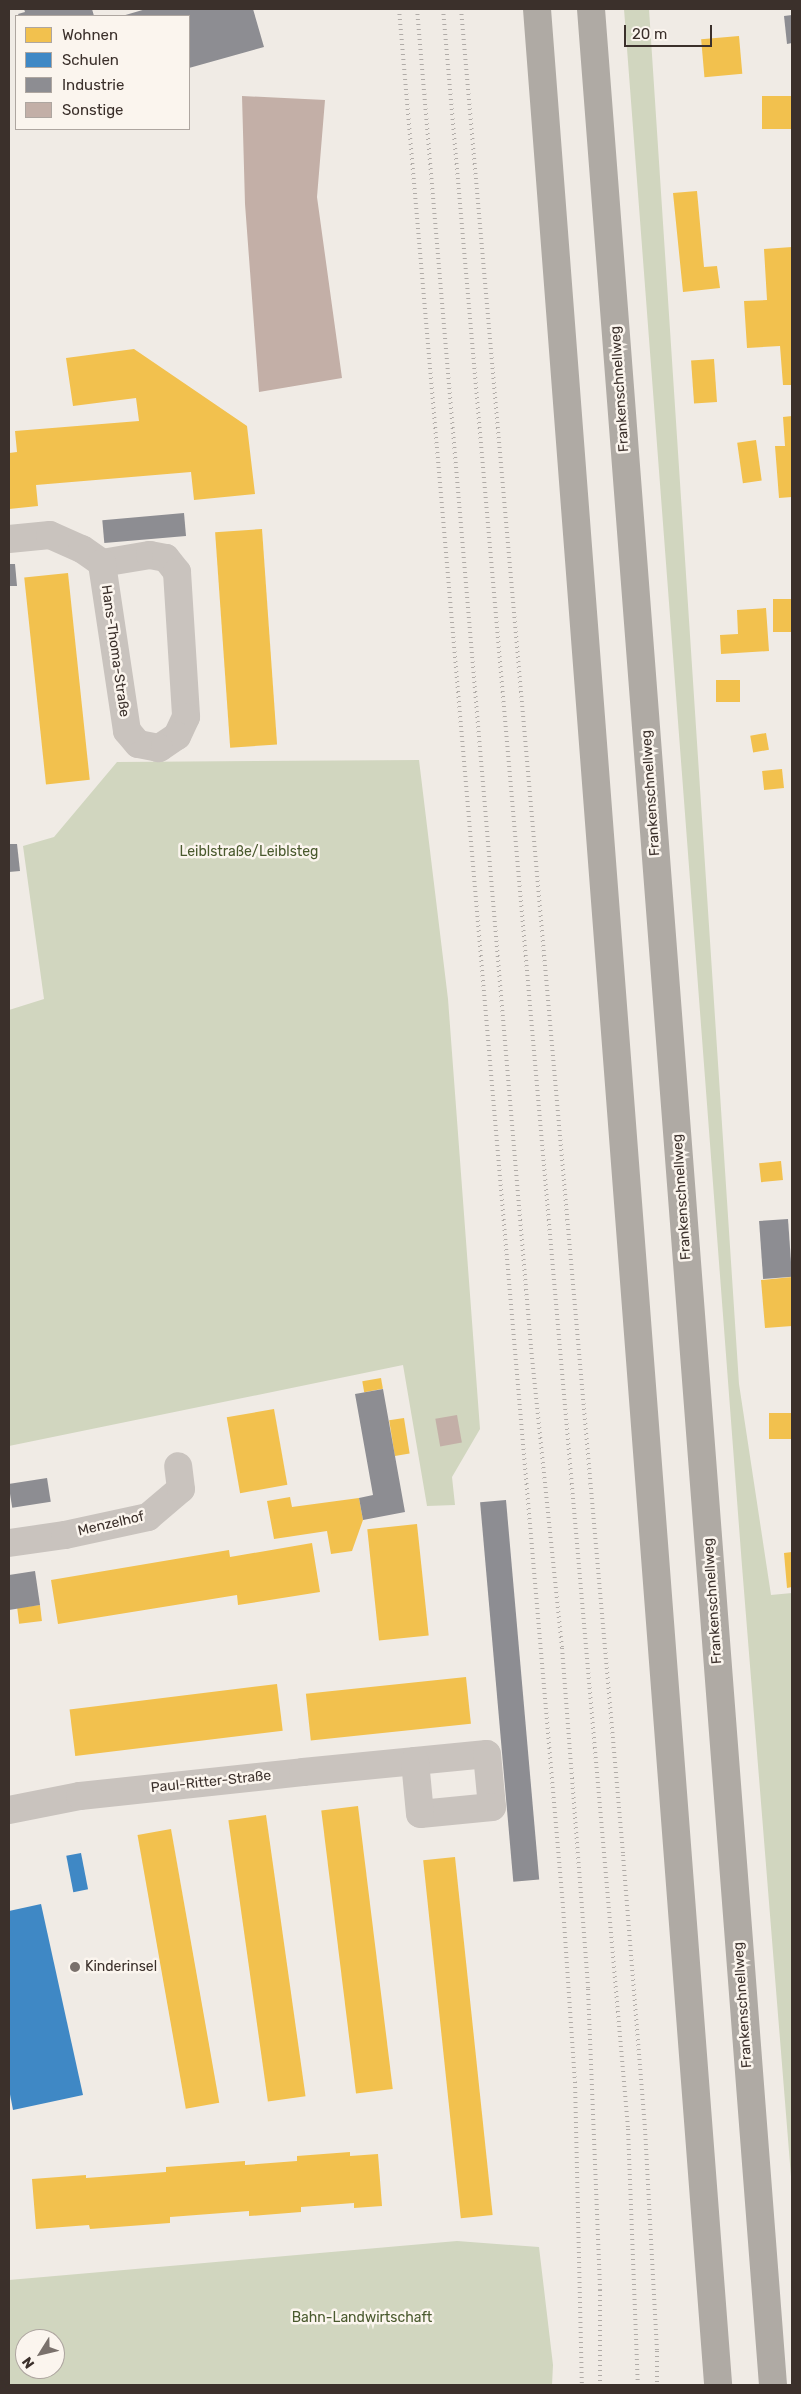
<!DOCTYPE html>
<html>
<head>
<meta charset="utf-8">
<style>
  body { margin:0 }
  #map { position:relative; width:801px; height:2394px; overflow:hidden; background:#f0ebe5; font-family:Rubik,sans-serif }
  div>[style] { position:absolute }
  .green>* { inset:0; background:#d1d6bf }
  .homes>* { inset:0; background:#f2c14e; transform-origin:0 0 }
  .schools>* { inset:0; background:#3f88c5; transform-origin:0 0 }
  .industry>* { inset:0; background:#8d8d92; transform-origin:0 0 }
  .building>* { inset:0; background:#c3afa7; transform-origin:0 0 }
  .minor>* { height:28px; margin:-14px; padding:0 14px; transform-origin:14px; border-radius:14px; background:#c9c3be }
  .highway>* { height:28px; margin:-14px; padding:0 14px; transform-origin:14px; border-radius:14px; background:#afaaa4 }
  .rail>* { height:4px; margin-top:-2px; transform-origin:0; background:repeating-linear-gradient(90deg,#b1aca8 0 1px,transparent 0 5px) }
  .dots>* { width:14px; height:14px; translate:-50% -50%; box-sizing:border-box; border:2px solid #fbf5ee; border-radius:50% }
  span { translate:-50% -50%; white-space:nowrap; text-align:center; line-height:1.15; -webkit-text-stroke:5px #fbf5ee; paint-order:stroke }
  .street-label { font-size:14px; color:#3b302b }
  .park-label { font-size:14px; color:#4a5a2e }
  .poi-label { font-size:14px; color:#3b302b }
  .left { translate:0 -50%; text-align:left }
  .frame { position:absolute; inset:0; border:10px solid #3b302b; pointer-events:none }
  .legend { position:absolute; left:15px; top:15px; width:175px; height:115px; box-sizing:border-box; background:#fbf5ee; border:1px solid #aea6a0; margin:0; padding:6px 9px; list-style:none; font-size:15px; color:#3b302b }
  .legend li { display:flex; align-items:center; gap:10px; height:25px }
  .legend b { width:25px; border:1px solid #aea6a0 }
  .north { position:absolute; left:15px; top:2329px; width:50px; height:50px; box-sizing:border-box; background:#fbf5ee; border:1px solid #aea6a0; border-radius:50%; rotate:234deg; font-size:14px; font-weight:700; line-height:20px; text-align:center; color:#3b302b }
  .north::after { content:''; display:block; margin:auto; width:18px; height:22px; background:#7a716c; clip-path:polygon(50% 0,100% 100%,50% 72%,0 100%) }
  .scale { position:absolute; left:624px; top:25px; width:88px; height:22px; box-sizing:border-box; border:2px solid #3b302b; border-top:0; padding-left:6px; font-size:15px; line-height:18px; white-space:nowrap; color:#3b302b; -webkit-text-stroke:4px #fbf5ee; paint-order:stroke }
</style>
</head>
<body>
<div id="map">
  <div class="green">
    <i style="clip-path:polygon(624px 9px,649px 9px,739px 1384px,771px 1595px,792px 1593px,792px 2189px,742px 1566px)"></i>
    <i style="clip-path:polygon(419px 760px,448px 999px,480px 1429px,452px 1477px,455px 1505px,427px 1506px,403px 1365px,9px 1446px,9px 1010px,44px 999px,23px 846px,54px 837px,117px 762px)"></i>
    <i style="clip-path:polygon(evenodd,457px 2241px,539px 2247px,553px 2365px,552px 2385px,9px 2385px,9px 2280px,457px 2241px,25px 2339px,55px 2339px,55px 2369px,25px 2369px,25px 2339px)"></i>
  </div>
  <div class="homes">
    <i style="left:739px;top:36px;width:38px;height:38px;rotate:85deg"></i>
    <i style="left:792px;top:96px;width:33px;height:30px;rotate:90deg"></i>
    <i style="clip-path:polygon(697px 191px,704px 267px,717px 266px,720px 288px,683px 292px,673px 193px)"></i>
    <i style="clip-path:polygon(792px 247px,792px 385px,783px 385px,780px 346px,747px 348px,744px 301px,767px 300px,764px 249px)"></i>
    <i style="clip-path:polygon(134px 349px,247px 426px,255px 494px,194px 500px,191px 472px,36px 485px,38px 506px,9px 509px,9px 453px,17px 452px,15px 431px,139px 421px,136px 398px,73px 406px,66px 358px)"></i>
    <i style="left:714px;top:359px;width:43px;height:23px;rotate:86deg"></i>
    <i style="clip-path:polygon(792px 416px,792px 497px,779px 498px,775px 446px,785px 446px,783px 417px)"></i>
    <i style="left:756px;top:440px;width:41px;height:19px;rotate:82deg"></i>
    <i style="left:262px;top:529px;width:216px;height:47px;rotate:86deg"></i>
    <i style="left:68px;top:573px;width:208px;height:44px;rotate:84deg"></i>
    <i style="left:792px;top:599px;width:33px;height:19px;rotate:90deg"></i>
    <i style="clip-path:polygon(766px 608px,769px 651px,721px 654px,720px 635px,738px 634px,737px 610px)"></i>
    <i style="left:740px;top:680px;width:22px;height:24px;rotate:90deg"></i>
    <i style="left:766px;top:733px;width:17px;height:16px;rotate:80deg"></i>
    <i style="left:782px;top:769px;width:19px;height:20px;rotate:84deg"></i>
    <i style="left:781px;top:1161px;width:19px;height:22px;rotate:84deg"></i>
    <i style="clip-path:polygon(792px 1277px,792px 1326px,765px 1328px,761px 1280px)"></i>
    <i style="left:381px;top:1378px;width:11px;height:19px;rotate:80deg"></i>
    <i style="left:274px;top:1409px;width:77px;height:48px;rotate:80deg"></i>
    <i style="left:792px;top:1413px;width:26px;height:23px;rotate:90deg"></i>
    <i style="left:404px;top:1418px;width:36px;height:15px;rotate:81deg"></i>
    <i style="clip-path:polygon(290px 1497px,292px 1507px,359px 1498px,363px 1520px,352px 1551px,331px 1554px,327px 1531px,274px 1539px,267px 1501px)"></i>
    <i style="left:417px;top:1524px;width:112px;height:50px;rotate:84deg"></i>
    <i style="clip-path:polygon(312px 1543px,320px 1592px,238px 1605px,237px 1595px,58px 1624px,51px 1580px,229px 1550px,230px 1557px)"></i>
    <i style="clip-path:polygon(792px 1552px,792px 1587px,787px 1588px,784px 1553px)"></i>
    <i style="left:40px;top:1605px;width:16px;height:23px;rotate:83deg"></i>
    <i style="left:466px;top:1677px;width:47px;height:161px;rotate:84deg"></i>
    <i style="left:277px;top:1684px;width:47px;height:209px;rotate:83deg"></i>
    <i style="left:358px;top:1806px;width:285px;height:37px;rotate:83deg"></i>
    <i style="left:266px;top:1815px;width:284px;height:38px;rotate:82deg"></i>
    <i style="left:171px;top:1829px;width:278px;height:34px;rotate:80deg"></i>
    <i style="left:455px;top:1857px;width:360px;height:32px;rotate:84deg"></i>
    <i style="clip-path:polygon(350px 2152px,350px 2156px,378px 2154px,382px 2206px,354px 2208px,354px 2203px,301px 2207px,301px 2212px,276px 2214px,249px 2216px,249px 2211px,170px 2217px,170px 2223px,90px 2229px,89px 2225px,36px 2229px,32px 2179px,86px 2175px,86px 2178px,166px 2172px,166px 2167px,245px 2161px,245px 2165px,297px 2161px,297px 2156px)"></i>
  </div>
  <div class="schools">
    <i style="left:81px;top:1853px;width:37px;height:15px;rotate:79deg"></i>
    <i style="clip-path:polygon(41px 1904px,83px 2095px,13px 2110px,9px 2089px,9px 1911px)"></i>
  </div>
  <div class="industry">
    <i style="clip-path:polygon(24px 9px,92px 9px,94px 16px,19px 16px,18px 14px,25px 12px)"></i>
    <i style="clip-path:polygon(146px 9px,253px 9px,264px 47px,189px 68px,189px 16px,122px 16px)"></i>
    <i style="clip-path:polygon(792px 15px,792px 43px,787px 44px,784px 16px)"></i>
    <i style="left:184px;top:513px;width:23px;height:82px;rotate:85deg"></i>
    <i style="clip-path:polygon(9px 564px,15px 564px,17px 586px,9px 586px)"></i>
    <i style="clip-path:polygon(9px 844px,17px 844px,20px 871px,9px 872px)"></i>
    <i style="left:788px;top:1219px;width:58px;height:29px;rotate:86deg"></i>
    <i style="clip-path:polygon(383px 1389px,405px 1512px,363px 1520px,359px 1498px,373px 1495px,355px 1394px)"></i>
    <i style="left:47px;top:1478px;width:24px;height:39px;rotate:81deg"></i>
    <i style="left:506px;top:1500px;width:381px;height:26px;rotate:85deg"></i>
    <i style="clip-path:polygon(35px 1571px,40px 1605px,9px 1610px,9px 1575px)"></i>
  </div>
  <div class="building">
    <i style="clip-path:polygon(242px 96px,325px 100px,317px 197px,342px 378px,259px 392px,245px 204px)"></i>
    <i style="left:457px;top:1415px;width:28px;height:22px;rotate:80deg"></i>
  </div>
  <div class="minor">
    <i style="left:9px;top:539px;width:41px;rotate:-5.6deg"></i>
    <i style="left:50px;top:535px;width:35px;rotate:24deg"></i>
    <i style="left:82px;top:549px;width:24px;rotate:35deg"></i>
    <i style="left:102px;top:563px;width:49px;rotate:-9.5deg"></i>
    <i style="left:150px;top:555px;width:16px;rotate:11deg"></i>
    <i style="left:166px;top:558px;width:18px;rotate:52deg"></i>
    <i style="left:177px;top:572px;width:145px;rotate:86.4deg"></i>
    <i style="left:186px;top:717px;width:21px;rotate:115deg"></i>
    <i style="left:177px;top:736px;width:22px;rotate:146deg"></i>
    <i style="left:159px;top:748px;width:21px;rotate:-169deg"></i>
    <i style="left:138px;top:744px;width:17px;rotate:-130deg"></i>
    <i style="left:127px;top:731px;width:170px;rotate:-98.5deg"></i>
    <i style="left:9px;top:1543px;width:57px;rotate:-8.1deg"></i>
    <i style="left:65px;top:1535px;width:85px;rotate:-12.2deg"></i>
    <i style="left:148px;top:1517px;width:43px;rotate:-40.3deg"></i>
    <i style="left:181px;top:1489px;width:23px;rotate:-97deg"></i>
    <i style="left:9px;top:1810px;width:72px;rotate:-11.2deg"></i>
    <i style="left:80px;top:1796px;width:224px;rotate:-6.1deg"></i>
    <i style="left:303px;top:1772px;width:113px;rotate:-5.6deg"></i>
    <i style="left:415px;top:1761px;width:72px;rotate:-5.6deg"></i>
    <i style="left:487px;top:1754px;width:53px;rotate:84.6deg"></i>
    <i style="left:492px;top:1807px;width:72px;rotate:174.4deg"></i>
    <i style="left:420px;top:1814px;width:53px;rotate:-95.4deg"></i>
  </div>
  <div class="highway">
    <i style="left:537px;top:9px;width:2383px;rotate:85.64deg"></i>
    <i style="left:591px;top:9px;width:2383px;rotate:85.62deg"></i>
  </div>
  <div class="rail">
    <i style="left:399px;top:9px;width:1905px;rotate:85.06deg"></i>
    <i style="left:563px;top:1907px;width:175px;rotate:86.1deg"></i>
    <i style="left:575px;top:2082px;width:303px;rotate:88.7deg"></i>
    <i style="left:417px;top:9px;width:1344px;rotate:85.13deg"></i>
    <i style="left:531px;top:1348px;width:302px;rotate:84.1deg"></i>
    <i style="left:562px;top:1648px;width:342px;rotate:85.6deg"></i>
    <i style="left:588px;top:1989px;width:301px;rotate:87.7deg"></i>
    <i style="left:600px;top:2290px;width:95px;rotate:90deg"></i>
    <i style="left:443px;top:9px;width:2128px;rotate:85.01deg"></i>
    <i style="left:628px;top:2129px;width:256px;rotate:87.8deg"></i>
    <i style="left:461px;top:9px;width:1853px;rotate:84.98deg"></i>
    <i style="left:623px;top:1855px;width:275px;rotate:85.4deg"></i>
    <i style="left:645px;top:2129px;width:222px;rotate:86.9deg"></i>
    <i style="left:657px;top:2351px;width:34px;rotate:90deg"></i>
  </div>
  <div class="dots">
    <i style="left:75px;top:1967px;background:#7a716c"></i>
  </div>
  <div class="street-label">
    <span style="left:620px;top:389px;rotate:-94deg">Frankenschnellweg</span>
    <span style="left:115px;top:651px;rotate:82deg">Hans-Thoma-Straße</span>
    <span style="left:651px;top:793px;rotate:-94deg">Frankenschnellweg</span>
    <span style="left:682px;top:1197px;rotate:-94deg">Frankenschnellweg</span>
    <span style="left:111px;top:1524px;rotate:-13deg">Menzelhof</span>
    <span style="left:713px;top:1601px;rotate:-94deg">Frankenschnellweg</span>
    <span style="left:211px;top:1782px;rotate:-6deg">Paul-Ritter-Straße</span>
    <span style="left:743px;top:2005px;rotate:-94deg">Frankenschnellweg</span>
  </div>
  <div class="park-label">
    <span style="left:249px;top:852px">Leiblstraße/Leiblsteg</span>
    <span style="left:362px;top:2318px">Bahn-Landwirtschaft</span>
  </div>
  <div class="poi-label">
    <span class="left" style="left:85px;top:1967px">Kinderinsel</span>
  </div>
  <div class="frame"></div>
  <ul class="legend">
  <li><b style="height:14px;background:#f2c14e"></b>Wohnen</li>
  <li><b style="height:14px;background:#3f88c5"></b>Schulen</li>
  <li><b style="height:14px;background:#8d8d92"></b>Industrie</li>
  <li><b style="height:14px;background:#c3afa7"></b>Sonstige</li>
  </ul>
  <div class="north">N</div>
  <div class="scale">20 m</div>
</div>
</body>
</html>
